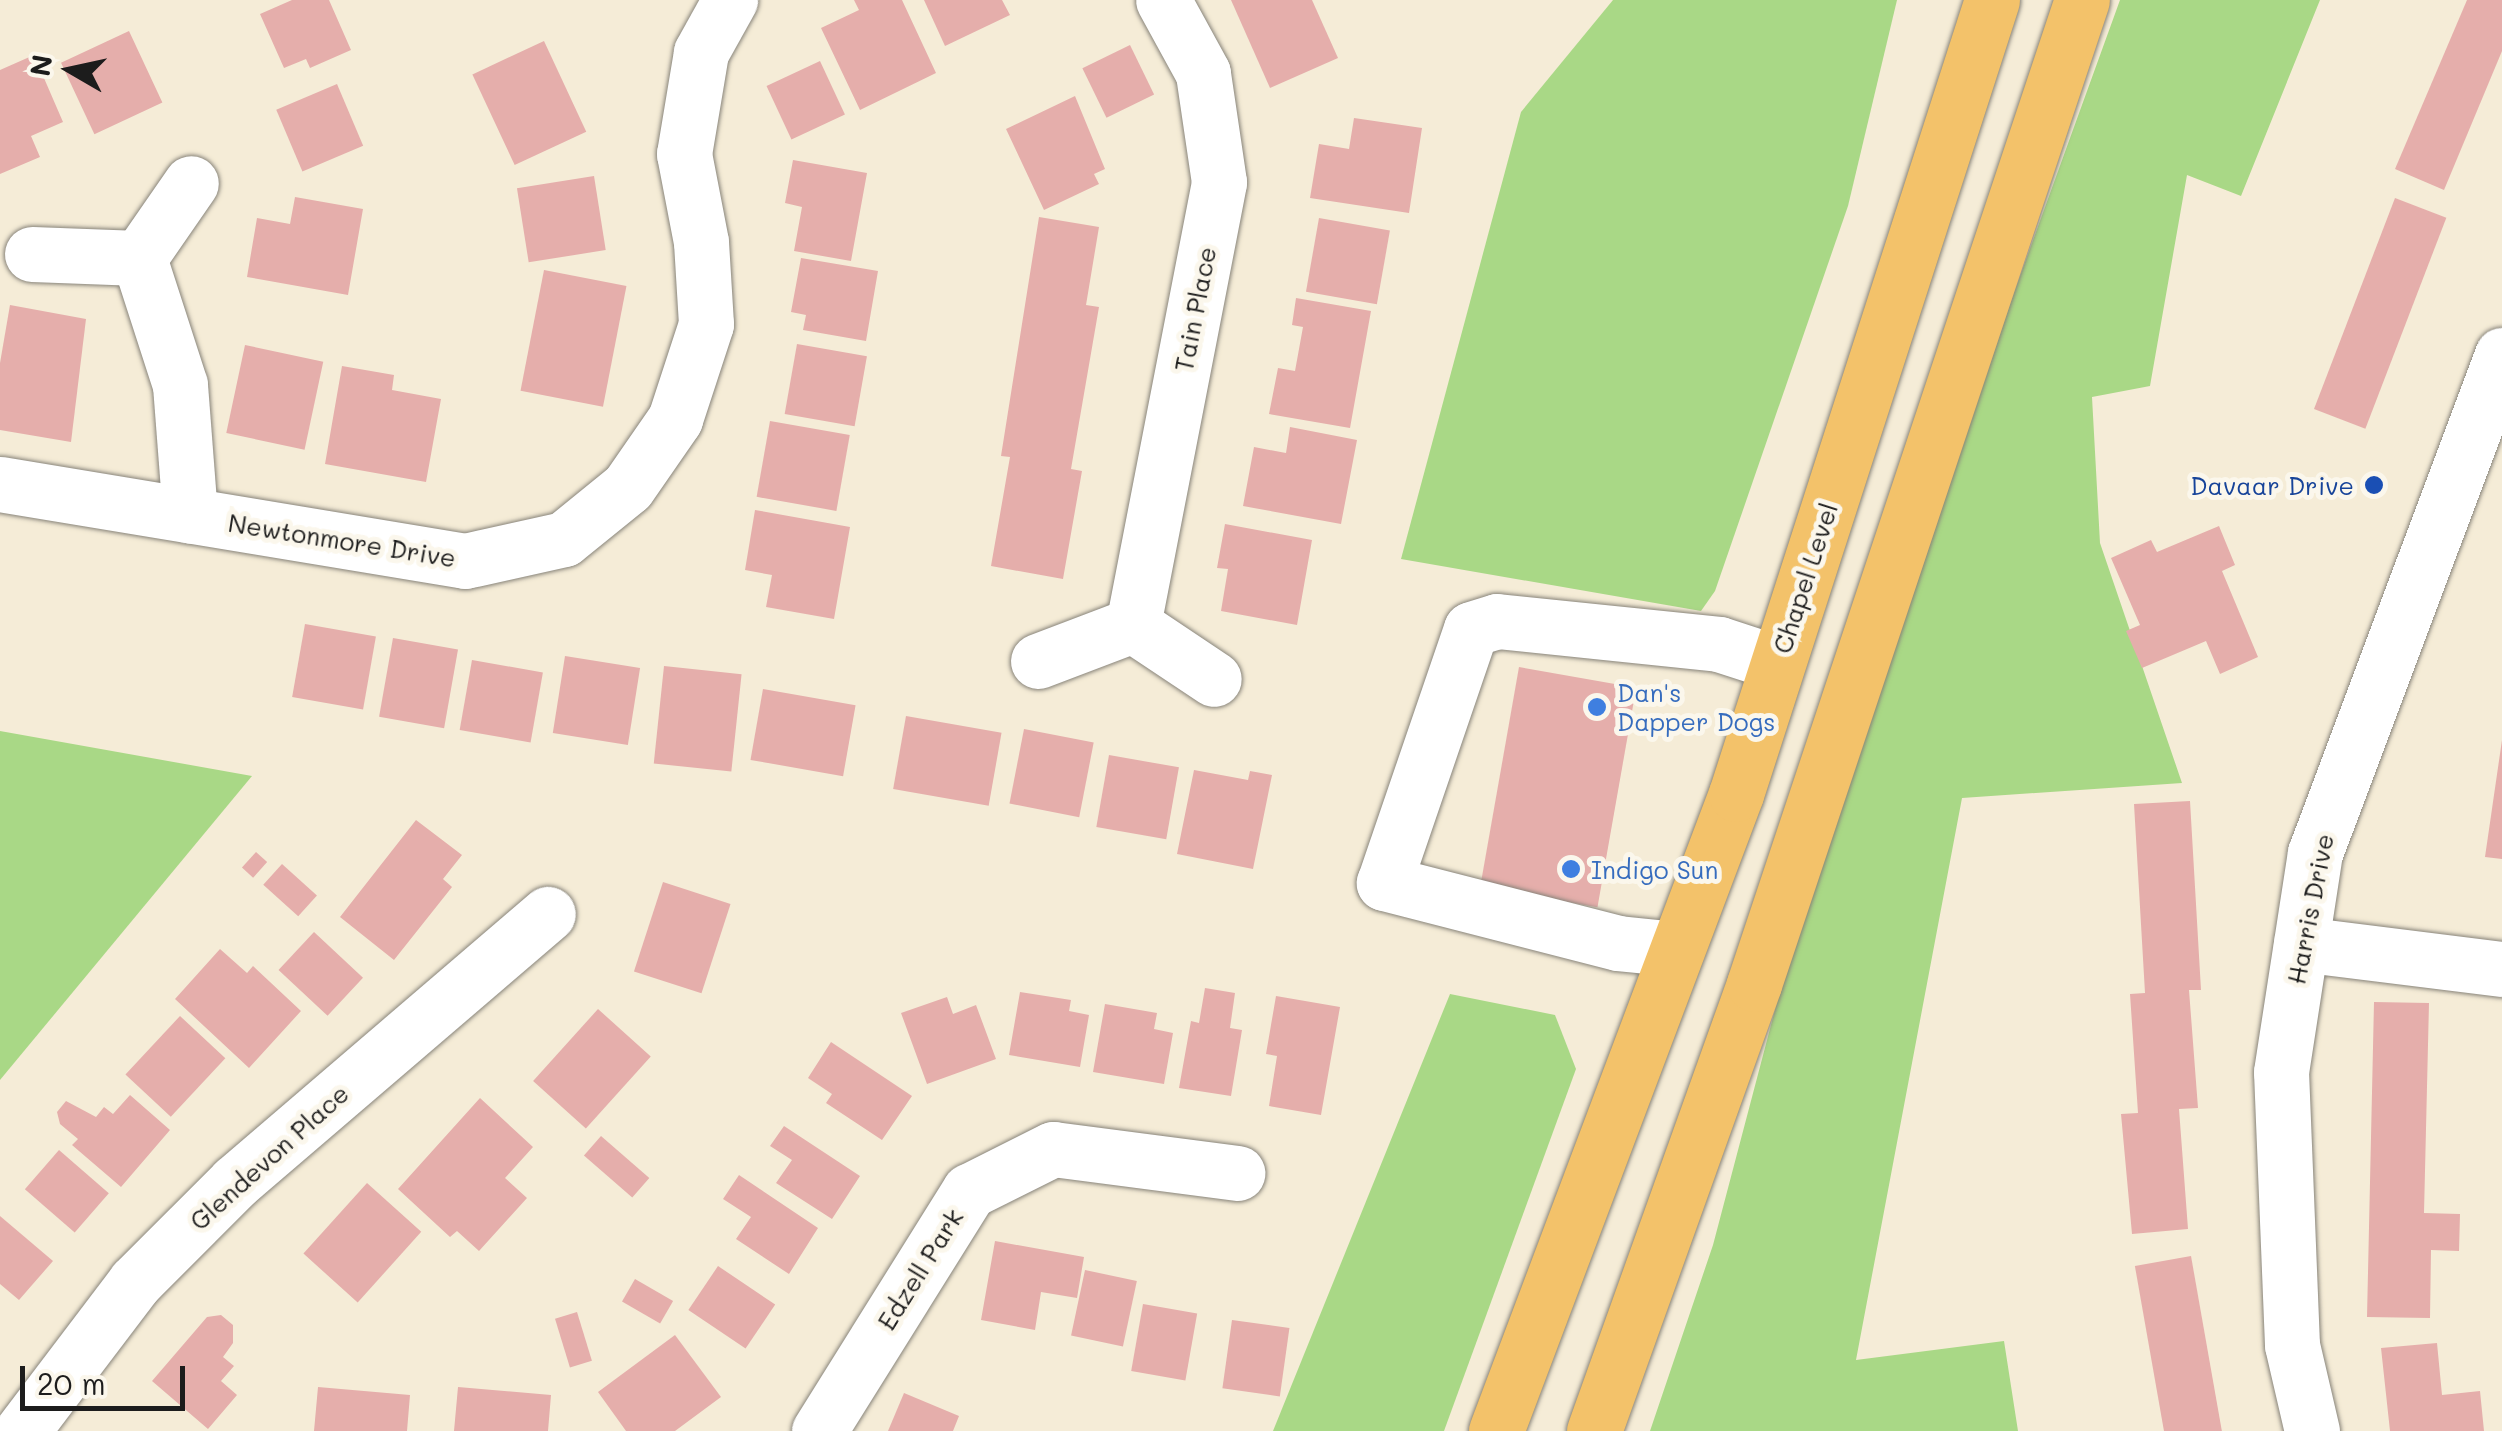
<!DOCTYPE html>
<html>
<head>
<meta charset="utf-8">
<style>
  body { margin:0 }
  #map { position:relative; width:2502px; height:1431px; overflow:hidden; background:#f5ecd7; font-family:Mali,sans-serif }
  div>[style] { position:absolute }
  .green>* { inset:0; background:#a9d886 }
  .building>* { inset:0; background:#e5aeab; transform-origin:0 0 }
  .roads { filter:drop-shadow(0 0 2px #88847a) drop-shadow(0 0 2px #88847a) }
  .minor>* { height:55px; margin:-27.5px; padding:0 27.5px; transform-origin:27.5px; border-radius:27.5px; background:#fff }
  .major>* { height:55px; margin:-27.5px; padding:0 27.5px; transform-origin:27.5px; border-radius:27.5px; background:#f3c26a }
  .dots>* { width:28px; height:28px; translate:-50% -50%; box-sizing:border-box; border:5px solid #fbf7ec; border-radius:50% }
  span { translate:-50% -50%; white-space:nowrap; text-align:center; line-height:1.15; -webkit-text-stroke:10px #fbf7ec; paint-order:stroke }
  .street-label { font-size:25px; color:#1c1c1c }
  .transit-label { font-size:25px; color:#164399 }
  .right { translate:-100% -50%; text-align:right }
  .shop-label { font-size:25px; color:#366cbe }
  .left { translate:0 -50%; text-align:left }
  .north { position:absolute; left:20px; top:20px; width:100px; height:100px; -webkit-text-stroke:8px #fbf7ec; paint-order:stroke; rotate:279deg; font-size:28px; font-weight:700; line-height:40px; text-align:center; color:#1c1c1c }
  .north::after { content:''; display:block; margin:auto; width:35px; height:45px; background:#1c1c1c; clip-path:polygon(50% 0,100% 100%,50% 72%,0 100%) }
  .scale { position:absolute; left:20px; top:1366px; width:165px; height:45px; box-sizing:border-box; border:5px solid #1c1c1c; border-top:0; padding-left:12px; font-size:30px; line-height:35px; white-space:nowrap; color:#1c1c1c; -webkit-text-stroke:8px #fbf7ec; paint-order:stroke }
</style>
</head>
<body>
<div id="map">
  <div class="green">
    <i style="clip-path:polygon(1613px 0,1897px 0,1848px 206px,1715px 591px,1701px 611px,1401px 559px,1521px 112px)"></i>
    <i style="clip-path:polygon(2120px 0,2320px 0,2241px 196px,2187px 175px,2150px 386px,2092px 397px,2100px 543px,2182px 783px,1962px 798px,1856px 1360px,2004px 1341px,2018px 1431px,1650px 1431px,1713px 1245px,1781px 987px,1918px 558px)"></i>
    <i style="clip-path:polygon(0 731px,252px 776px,0 1080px)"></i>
    <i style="clip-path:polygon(1450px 994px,1555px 1015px,1576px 1069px,1444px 1431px,1273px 1431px)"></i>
  </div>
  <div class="building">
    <i style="clip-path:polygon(292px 0,329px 0,351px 50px,310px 68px,306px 59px,284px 68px,260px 14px)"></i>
    <i style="clip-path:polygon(854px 0,902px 0,936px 73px,860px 110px,821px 28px,859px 10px)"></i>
    <i style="clip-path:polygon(924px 0,1002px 0,1010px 15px,945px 46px)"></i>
    <i style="clip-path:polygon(1231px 0,1312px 0,1338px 58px,1270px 88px)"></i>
    <i style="clip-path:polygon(2467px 0,2502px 0,2502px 51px,2444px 190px,2395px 169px)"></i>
    <i style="left:129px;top:31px;width:79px;height:75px;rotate:65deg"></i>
    <i style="left:544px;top:41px;width:100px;height:79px;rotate:65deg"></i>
    <i style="left:1130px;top:45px;width:55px;height:53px;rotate:64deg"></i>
    <i style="clip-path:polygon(34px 55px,63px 122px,31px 136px,40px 157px,0 174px,0 70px)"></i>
    <i style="left:820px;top:61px;width:59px;height:59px;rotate:65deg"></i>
    <i style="left:337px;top:84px;width:67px;height:66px;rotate:67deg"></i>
    <i style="clip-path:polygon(1075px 96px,1105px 169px,1094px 174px,1099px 184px,1044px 210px,1006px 129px)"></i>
    <i style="clip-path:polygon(1354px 118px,1422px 128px,1409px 213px,1310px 198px,1319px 144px,1349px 149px)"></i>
    <i style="clip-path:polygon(793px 160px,867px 173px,851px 261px,794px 251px,802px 207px,785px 203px)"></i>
    <i style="left:594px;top:176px;width:75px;height:78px;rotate:81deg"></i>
    <i style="clip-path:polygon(295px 197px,363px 209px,348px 295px,247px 277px,257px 218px,290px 224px)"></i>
    <i style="left:2395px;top:198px;width:55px;height:226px;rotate:21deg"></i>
    <i style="clip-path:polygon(1039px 217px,1099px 227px,1086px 305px,1099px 307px,1071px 469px,1082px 471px,1063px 579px,991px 566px,1010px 457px,1001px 456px)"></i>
    <i style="left:1319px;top:218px;width:72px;height:75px;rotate:10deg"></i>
    <i style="clip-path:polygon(801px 258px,878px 271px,866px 341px,803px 330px,806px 315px,791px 312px)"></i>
    <i style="left:544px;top:270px;width:84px;height:123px;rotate:11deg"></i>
    <i style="clip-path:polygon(1296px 298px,1371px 311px,1350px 428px,1269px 414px,1278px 368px,1295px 371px,1303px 327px,1292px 325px)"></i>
    <i style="clip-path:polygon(10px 305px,86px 319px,71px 442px,0 430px,0 363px)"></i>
    <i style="left:797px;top:344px;width:71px;height:71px;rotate:10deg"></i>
    <i style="left:245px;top:345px;width:80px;height:90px;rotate:12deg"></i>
    <i style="clip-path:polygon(342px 366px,394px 375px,392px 390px,441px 399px,426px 482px,325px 464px)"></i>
    <i style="left:770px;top:421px;width:81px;height:77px;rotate:10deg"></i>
    <i style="clip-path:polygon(1290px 427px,1357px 440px,1341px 524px,1243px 506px,1254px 447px,1286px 453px)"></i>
    <i style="clip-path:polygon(755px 510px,850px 527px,834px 619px,766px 607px,772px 575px,745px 570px)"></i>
    <i style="clip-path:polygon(1225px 524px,1312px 540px,1297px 625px,1221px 611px,1228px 569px,1217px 568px)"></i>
    <i style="clip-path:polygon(2219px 526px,2235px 565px,2222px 571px,2258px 657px,2220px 674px,2206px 641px,2142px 668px,2126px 631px,2140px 625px,2111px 558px,2151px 540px,2157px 552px)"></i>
    <i style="left:305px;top:624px;width:72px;height:74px;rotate:10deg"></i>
    <i style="left:393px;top:638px;width:66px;height:80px;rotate:10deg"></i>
    <i style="left:565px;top:656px;width:76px;height:78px;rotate:9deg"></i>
    <i style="left:472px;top:660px;width:72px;height:71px;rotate:10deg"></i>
    <i style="left:664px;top:666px;width:78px;height:98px;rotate:6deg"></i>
    <i style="left:1519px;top:667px;width:119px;height:223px;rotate:10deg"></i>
    <i style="left:763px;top:689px;width:94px;height:72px;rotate:10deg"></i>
    <i style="left:906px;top:716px;width:97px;height:74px;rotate:10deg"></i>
    <i style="left:1024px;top:729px;width:71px;height:76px;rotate:11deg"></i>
    <i style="clip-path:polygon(2502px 740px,2502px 859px,2485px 857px)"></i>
    <i style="left:1109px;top:755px;width:71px;height:73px;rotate:10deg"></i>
    <i style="clip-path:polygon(1194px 770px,1248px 780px,1250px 771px,1272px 775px,1253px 869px,1177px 854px)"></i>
    <i style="clip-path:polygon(2190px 801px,2201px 990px,2189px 990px,2198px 1108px,2179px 1109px,2188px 1229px,2132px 1234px,2121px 1114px,2138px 1113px,2130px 994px,2145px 993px,2134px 804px)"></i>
    <i style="clip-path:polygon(416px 820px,462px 855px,443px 879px,452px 887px,394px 960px,340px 917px)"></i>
    <i style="left:256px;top:852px;width:15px;height:21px;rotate:42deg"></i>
    <i style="left:282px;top:864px;width:47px;height:28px;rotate:42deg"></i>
    <i style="left:663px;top:882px;width:71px;height:94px;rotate:18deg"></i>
    <i style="left:314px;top:932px;width:67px;height:52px;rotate:43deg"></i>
    <i style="clip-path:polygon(220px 949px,247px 973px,253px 966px,301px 1011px,249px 1068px,175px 999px)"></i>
    <i style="clip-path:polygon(1205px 988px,1235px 993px,1230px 1028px,1242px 1030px,1231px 1096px,1179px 1088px,1191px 1021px,1199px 1023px)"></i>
    <i style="clip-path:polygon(1020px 992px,1071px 1000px,1069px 1011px,1089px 1015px,1080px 1067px,1009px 1055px)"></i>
    <i style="clip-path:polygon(1276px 996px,1340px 1007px,1321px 1115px,1269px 1106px,1277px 1056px,1266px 1054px)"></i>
    <i style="clip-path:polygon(947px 997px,953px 1014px,976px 1005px,996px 1059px,927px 1084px,901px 1013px)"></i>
    <i style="clip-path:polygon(2374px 1002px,2429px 1003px,2424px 1213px,2460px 1214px,2459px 1251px,2431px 1250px,2430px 1318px,2367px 1317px)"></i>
    <i style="clip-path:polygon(1105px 1004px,1157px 1013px,1154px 1029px,1173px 1033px,1164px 1084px,1093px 1072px)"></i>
    <i style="left:598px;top:1009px;width:71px;height:97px;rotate:42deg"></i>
    <i style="left:180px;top:1016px;width:62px;height:80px;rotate:43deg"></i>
    <i style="clip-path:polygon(831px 1042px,912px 1096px,882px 1140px,826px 1103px,832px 1094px,808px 1078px)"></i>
    <i style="clip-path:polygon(130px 1095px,170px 1130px,121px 1187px,72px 1145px,78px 1139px,60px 1124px,57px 1112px,66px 1101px,96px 1117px,104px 1107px,113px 1114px)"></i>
    <i style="clip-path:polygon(480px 1098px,533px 1147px,505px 1178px,527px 1198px,479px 1251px,457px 1231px,450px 1237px,398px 1189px)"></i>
    <i style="clip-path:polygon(784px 1126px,860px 1176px,832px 1219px,776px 1183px,792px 1160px,770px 1146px)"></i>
    <i style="left:601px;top:1136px;width:64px;height:26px;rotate:41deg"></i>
    <i style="left:59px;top:1150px;width:66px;height:52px;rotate:41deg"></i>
    <i style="clip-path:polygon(739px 1175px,818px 1228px,789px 1274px,736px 1239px,751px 1217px,723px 1199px)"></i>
    <i style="left:367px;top:1183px;width:73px;height:95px;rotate:42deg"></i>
    <i style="clip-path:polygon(0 1216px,53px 1261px,19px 1300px,0 1284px)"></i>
    <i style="clip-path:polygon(995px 1241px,1084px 1257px,1077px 1298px,1041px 1292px,1035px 1330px,981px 1320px)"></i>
    <i style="left:2191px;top:1256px;width:178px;height:57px;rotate:80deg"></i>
    <i style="left:718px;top:1266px;width:69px;height:53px;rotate:34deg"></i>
    <i style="left:1085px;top:1270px;width:53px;height:67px;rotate:12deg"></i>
    <i style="left:635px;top:1279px;width:44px;height:26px;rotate:30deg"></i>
    <i style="left:1143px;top:1304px;width:55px;height:68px;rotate:10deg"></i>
    <i style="left:577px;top:1312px;width:51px;height:23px;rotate:73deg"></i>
    <i style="clip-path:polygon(221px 1315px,233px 1325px,233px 1343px,223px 1357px,234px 1366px,221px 1381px,237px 1395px,208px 1429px,152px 1381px,207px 1317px)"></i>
    <i style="left:1232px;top:1320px;width:58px;height:69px;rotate:8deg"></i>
    <i style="clip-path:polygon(675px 1335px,721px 1397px,675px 1431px,626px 1431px,598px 1392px)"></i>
    <i style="clip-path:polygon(2437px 1343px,2442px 1395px,2480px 1391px,2484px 1431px,2390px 1431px,2381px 1348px)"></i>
    <i style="clip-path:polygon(318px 1387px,410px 1395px,407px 1431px,314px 1431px)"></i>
    <i style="clip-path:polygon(458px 1387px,551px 1395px,548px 1431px,454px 1431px)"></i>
    <i style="clip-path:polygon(904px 1393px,959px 1416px,953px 1431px,888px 1431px)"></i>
  </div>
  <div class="roads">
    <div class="minor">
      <i style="left:32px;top:254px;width:107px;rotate:2.1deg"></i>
      <i style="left:139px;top:258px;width:91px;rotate:-55.3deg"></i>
      <i style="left:139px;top:258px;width:133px;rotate:72.1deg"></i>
      <i style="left:180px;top:385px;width:131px;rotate:85.6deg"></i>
      <i style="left:0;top:484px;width:471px;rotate:9.4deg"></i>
      <i style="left:465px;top:561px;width:101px;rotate:-12.5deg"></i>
      <i style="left:564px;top:539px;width:82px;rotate:-39.1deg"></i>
      <i style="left:628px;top:487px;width:83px;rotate:-55.3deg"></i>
      <i style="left:675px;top:419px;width:100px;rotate:-71.9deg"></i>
      <i style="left:706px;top:324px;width:82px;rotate:-93.5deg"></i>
      <i style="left:701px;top:242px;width:90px;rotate:-100.9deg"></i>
      <i style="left:684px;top:154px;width:103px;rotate:-80.5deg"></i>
      <i style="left:701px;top:52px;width:60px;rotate:-60.9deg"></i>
      <i style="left:1133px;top:625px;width:451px;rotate:-79deg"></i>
      <i style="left:1219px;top:182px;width:110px;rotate:-98.4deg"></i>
      <i style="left:1203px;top:73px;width:83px;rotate:-118.7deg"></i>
      <i style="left:1038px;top:661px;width:102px;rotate:-20.8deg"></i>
      <i style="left:1133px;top:625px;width:97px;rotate:33.7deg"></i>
      <i style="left:2301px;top:944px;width:203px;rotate:7.1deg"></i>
      <i style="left:1677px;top:949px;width:59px;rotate:-174.2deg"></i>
      <i style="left:1618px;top:943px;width:242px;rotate:-165.6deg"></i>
      <i style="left:1384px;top:883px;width:268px;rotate:-71.1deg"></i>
      <i style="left:1471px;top:629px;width:27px;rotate:-17deg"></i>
      <i style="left:1497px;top:621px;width:223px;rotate:5.9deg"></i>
      <i style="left:1719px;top:644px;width:61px;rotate:18.1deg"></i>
      <i style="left:22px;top:1431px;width:187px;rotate:-52.8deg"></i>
      <i style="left:135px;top:1282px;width:141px;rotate:-45deg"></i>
      <i style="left:235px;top:1182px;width:412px;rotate:-40.6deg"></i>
      <i style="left:819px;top:1431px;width:283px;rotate:-58deg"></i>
      <i style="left:969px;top:1191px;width:94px;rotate:-26.6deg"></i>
      <i style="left:1053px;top:1149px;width:186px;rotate:7.4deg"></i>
      <i style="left:2312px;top:1431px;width:88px;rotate:-103.1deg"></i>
      <i style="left:2292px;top:1345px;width:273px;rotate:-92.3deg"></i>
      <i style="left:2281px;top:1072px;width:222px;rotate:-81.2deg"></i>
      <i style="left:2315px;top:853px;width:532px;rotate:-69.42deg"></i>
    </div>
    <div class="major">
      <i style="left:1496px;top:1431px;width:681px;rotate:-69.36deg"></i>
      <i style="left:1736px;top:794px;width:834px;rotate:-72.13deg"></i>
      <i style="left:1594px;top:1431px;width:475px;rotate:-70.3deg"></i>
      <i style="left:1754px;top:984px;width:1037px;rotate:-71.57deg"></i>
    </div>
  </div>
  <div class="dots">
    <i style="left:2374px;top:485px;background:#1a4fb4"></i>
    <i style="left:1597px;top:707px;background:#3f7fe0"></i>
    <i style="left:1571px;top:869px;background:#3f7fe0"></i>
  </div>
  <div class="street-label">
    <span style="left:1195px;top:309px;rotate:-79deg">Tain Place</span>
    <span style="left:342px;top:540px;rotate:9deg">Newtonmore Drive</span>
    <span style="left:1805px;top:578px;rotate:-72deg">Chapel Level</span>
    <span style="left:2310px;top:909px;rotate:-79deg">Harris Drive</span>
    <span style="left:269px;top:1157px;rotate:-42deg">Glendevon Place</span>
    <span style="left:920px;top:1269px;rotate:-58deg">Edzell Park</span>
  </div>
  <div class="transit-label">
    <span class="right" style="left:2354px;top:485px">Davaar Drive</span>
  </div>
  <div class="shop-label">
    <span class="left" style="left:1617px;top:707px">Dan's<br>Dapper Dogs</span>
    <span class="left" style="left:1591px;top:869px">Indigo Sun</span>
  </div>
  <div class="north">N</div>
  <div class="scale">20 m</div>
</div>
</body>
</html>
